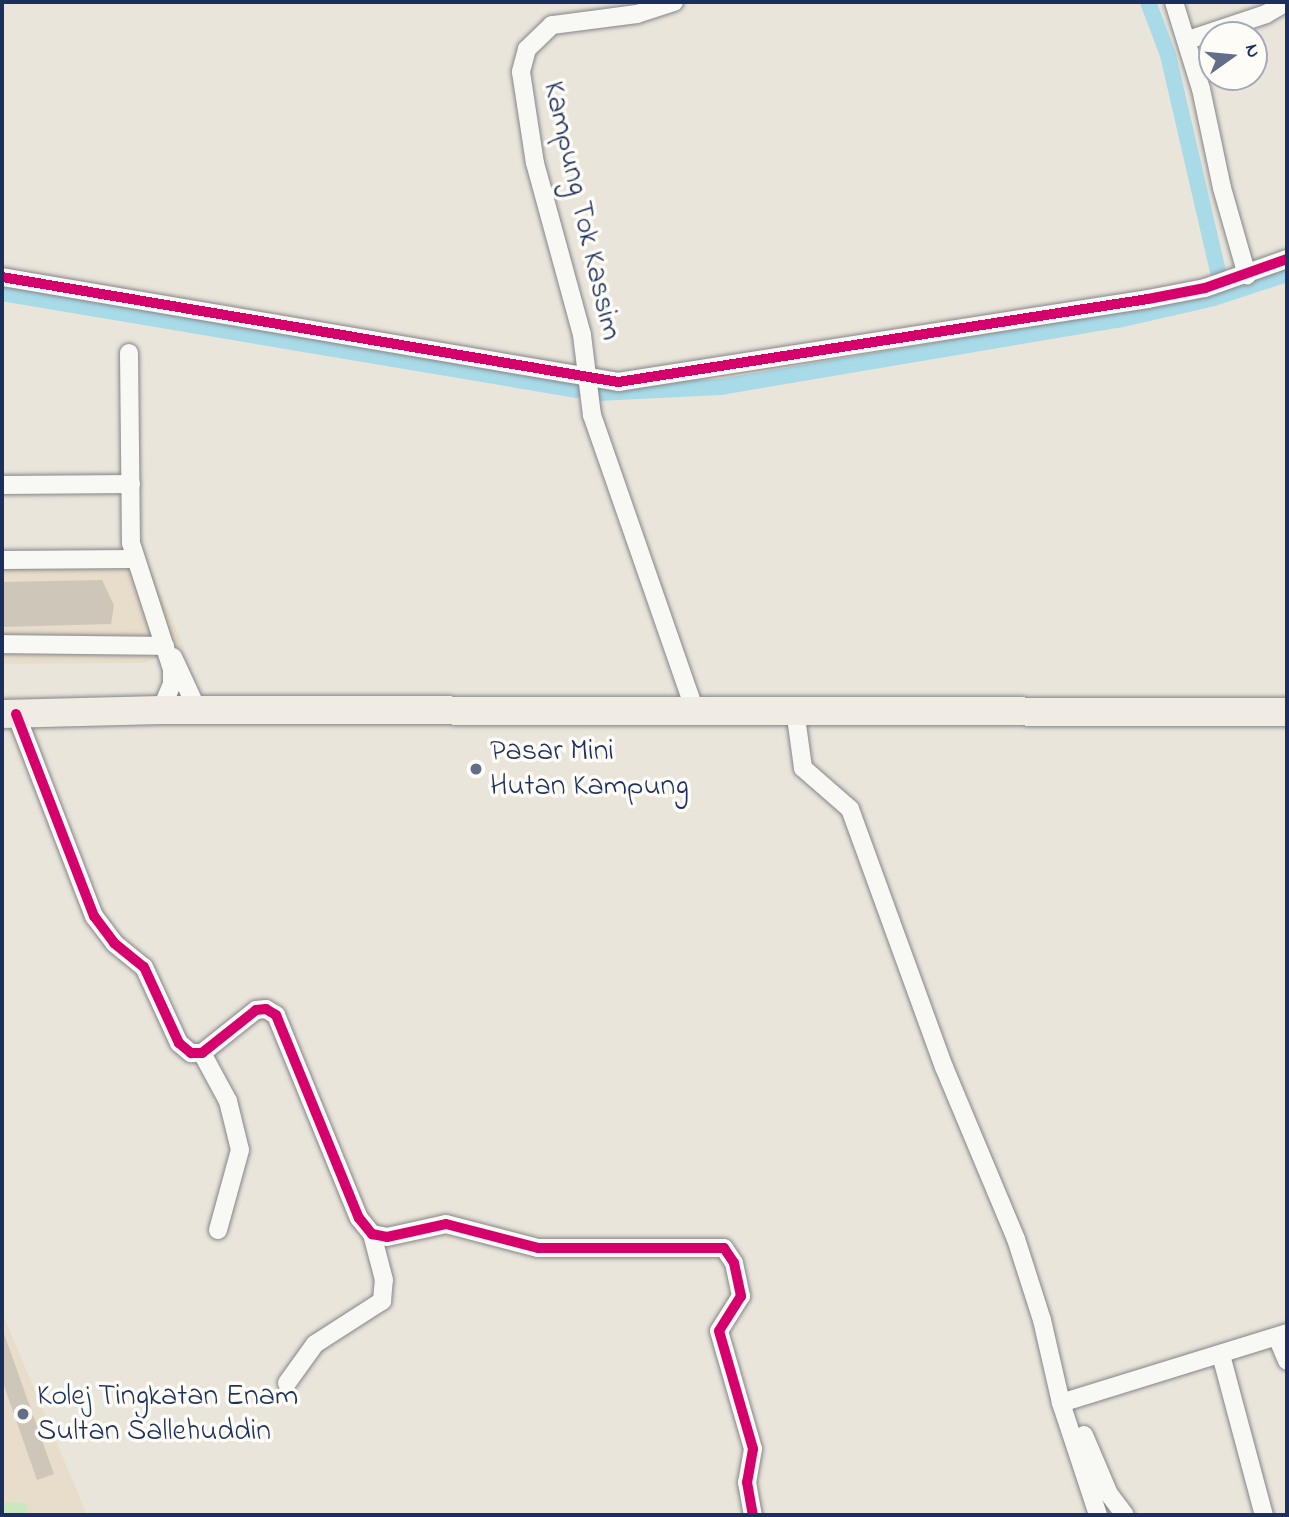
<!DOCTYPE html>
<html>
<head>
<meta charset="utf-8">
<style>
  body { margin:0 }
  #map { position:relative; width:1289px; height:1517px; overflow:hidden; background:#eae5db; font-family:"Indie Flower",sans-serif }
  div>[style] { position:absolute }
  .built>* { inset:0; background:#e8ddca }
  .green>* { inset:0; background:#cbe7c1 }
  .canal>* { height:16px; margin:-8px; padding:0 8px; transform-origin:8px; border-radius:8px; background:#a8dae8 }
  .building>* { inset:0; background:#cec6b9 }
  .roads { filter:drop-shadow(0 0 2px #84868a) drop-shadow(0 0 2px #84868a) }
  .street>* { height:18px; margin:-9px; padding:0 9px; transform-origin:9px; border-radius:9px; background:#f8f8f4 }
  .primary>* { height:28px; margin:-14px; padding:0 14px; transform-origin:14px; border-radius:14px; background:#f0ebe3 }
  .cycleway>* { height:10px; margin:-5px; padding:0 5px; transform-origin:5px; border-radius:5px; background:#d6006c }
  .dots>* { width:19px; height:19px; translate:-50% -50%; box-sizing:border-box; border:4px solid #fdfcf7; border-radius:50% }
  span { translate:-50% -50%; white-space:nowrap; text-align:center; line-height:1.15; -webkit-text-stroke:7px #fdfcf7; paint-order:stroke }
  .street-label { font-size:30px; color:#1b2f5e }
  .poi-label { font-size:30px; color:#1b2f5e }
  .left { translate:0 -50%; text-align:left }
  .frame { position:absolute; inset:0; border:4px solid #1b2f5e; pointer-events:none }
  .north { position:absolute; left:1198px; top:21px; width:70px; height:70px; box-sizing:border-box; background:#fdfcf7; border:2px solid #a3aaba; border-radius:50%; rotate:75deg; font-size:19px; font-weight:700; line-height:28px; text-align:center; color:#1b2f5e }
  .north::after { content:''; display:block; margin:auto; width:24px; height:32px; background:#636f8a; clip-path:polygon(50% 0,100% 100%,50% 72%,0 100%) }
</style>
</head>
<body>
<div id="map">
  <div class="built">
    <i style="clip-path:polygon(2px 566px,149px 568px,184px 647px,144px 663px,2px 664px)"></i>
    <i style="clip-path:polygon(2px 1312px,87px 1515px,2px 1515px)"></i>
  </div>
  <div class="green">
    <i style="clip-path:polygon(2px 1502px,26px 1503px,29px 1515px,2px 1515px)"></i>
  </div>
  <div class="canal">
    <i style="left:1148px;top:2px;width:57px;rotate:69.3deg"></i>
    <i style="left:1168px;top:55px;width:223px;rotate:77deg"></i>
    <i style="left:2px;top:293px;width:583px;rotate:9.58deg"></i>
    <i style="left:597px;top:393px;width:123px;rotate:-2.8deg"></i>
    <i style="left:720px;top:387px;width:404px;rotate:-9.6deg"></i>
    <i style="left:1118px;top:320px;width:98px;rotate:-12.9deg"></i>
    <i style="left:1214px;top:298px;width:77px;rotate:-18.2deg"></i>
  </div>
  <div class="building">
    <i style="clip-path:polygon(102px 580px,114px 605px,111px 624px,2px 627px,2px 582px)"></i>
    <i style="clip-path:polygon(2px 1328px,54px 1474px,37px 1480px,2px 1380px)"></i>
  </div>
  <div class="roads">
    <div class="street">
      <i style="left:674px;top:2px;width:39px;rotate:162deg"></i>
      <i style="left:637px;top:14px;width:86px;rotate:172.6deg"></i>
      <i style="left:552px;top:25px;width:35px;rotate:136deg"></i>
      <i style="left:527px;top:49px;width:24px;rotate:105deg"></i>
      <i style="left:521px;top:72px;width:92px;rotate:81.3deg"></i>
      <i style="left:535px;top:163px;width:178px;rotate:74.7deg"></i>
      <i style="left:582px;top:335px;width:81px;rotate:82.9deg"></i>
      <i style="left:592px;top:415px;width:313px;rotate:70.8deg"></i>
      <i style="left:1174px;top:2px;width:91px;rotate:72.8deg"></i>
      <i style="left:1201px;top:89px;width:101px;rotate:78deg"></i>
      <i style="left:1222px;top:188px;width:91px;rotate:74deg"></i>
      <i style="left:1188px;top:40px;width:82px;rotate:-18.4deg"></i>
      <i style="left:1266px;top:14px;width:24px;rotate:-30deg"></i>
      <i style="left:2px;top:277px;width:625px;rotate:9.67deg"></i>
      <i style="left:618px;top:382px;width:536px;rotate:-8.9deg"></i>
      <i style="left:1148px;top:299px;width:58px;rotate:-10.9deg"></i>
      <i style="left:1205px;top:288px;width:87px;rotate:-19.5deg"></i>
      <i style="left:129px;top:353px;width:190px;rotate:89.4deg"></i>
      <i style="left:131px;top:543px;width:133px;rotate:72deg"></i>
      <i style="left:172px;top:669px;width:15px;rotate:90deg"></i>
      <i style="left:172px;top:684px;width:28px;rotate:113deg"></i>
      <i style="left:2px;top:485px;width:129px;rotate:-0.4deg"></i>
      <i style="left:2px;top:560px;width:131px;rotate:-0.4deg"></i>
      <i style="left:2px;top:644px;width:163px;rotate:0.7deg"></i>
      <i style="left:173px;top:657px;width:60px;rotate:65.2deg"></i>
      <i style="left:795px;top:710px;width:59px;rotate:82.1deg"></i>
      <i style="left:803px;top:768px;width:62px;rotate:41.1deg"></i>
      <i style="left:850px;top:809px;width:275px;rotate:70deg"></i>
      <i style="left:944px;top:1067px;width:186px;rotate:67.3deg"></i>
      <i style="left:1016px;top:1239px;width:85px;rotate:72.2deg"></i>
      <i style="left:1042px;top:1320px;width:85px;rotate:77.1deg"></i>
      <i style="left:1061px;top:1403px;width:118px;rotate:71.7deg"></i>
      <i style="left:16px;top:714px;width:217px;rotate:68.9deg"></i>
      <i style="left:94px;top:916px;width:34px;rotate:53deg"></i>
      <i style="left:114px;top:943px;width:38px;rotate:39deg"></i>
      <i style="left:144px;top:967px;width:84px;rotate:65.3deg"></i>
      <i style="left:179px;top:1043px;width:16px;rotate:40deg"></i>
      <i style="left:191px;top:1053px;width:11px"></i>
      <i style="left:202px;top:1053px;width:69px;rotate:-38.5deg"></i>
      <i style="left:256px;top:1010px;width:10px;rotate:-6deg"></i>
      <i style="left:266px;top:1009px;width:12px;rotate:31deg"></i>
      <i style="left:276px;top:1015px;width:219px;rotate:67.8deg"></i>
      <i style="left:359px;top:1218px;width:21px;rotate:51deg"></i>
      <i style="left:372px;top:1234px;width:15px;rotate:11deg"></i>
      <i style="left:387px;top:1237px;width:60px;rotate:-12.4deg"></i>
      <i style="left:446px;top:1224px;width:95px;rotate:14.6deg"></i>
      <i style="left:538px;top:1248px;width:186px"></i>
      <i style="left:724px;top:1248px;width:18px;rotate:56deg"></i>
      <i style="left:734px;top:1263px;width:34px;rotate:78deg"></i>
      <i style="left:741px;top:1296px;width:41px;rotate:122.2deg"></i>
      <i style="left:719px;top:1331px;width:123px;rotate:73.9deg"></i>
      <i style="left:753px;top:1449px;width:34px;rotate:100deg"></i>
      <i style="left:747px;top:1482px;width:34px;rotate:80deg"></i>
      <i style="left:202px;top:1053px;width:55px;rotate:61.6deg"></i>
      <i style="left:228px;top:1101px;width:50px;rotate:76.2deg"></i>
      <i style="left:240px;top:1150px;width:83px;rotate:105.4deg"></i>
      <i style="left:1277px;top:1337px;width:26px;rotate:67deg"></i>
      <i style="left:1221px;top:1355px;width:166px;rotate:75deg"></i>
      <i style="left:287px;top:1383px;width:48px;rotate:-54.3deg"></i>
      <i style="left:315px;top:1344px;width:80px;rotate:-32.7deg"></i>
      <i style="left:382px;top:1301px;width:21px;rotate:-85deg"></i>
      <i style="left:384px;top:1280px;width:48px;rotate:-104.6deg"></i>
      <i style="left:1061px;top:1403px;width:237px;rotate:-17.2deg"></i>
      <i style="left:1084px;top:1435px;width:64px;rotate:67deg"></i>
      <i style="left:1109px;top:1494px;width:26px;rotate:53deg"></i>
    </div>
    <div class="primary">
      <i style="left:2px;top:714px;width:159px;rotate:-1.4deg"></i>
      <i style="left:161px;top:710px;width:1126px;rotate:0.1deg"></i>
    </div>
  </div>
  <div class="cycleway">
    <i style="left:2px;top:277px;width:625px;rotate:9.67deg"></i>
    <i style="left:618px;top:382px;width:536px;rotate:-8.9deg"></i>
    <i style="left:1148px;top:299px;width:58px;rotate:-10.9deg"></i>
    <i style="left:1205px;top:288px;width:87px;rotate:-19.5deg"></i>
    <i style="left:16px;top:714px;width:217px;rotate:68.9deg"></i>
    <i style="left:94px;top:916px;width:34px;rotate:53deg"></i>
    <i style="left:114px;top:943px;width:38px;rotate:39deg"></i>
    <i style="left:144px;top:967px;width:84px;rotate:65.3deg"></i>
    <i style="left:179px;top:1043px;width:16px;rotate:40deg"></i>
    <i style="left:191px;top:1053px;width:11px"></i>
    <i style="left:202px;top:1053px;width:69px;rotate:-38.5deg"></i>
    <i style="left:256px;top:1010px;width:10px;rotate:-6deg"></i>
    <i style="left:266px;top:1009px;width:12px;rotate:31deg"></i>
    <i style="left:276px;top:1015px;width:219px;rotate:67.8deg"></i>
    <i style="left:359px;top:1218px;width:21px;rotate:51deg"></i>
    <i style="left:372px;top:1234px;width:15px;rotate:11deg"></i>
    <i style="left:387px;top:1237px;width:60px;rotate:-12.4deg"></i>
    <i style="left:446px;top:1224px;width:95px;rotate:14.6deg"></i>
    <i style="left:538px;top:1248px;width:186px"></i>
    <i style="left:724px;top:1248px;width:18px;rotate:56deg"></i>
    <i style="left:734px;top:1263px;width:34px;rotate:78deg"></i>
    <i style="left:741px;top:1296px;width:41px;rotate:122.2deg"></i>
    <i style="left:719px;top:1331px;width:123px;rotate:73.9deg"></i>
    <i style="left:753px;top:1449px;width:34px;rotate:100deg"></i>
    <i style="left:747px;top:1482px;width:34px;rotate:80deg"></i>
  </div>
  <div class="dots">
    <i style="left:476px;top:769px;background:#636f8a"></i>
    <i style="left:23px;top:1414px;background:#636f8a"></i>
  </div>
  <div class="street-label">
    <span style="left:581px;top:211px;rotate:77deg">Kampung Tok Kassim</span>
  </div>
  <div class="poi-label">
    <span class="left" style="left:490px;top:769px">Pasar Mini<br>Hutan Kampung</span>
    <span class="left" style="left:37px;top:1414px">Kolej Tingkatan Enam<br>Sultan Sallehuddin</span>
  </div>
  <div class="frame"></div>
  <div class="north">N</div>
</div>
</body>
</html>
